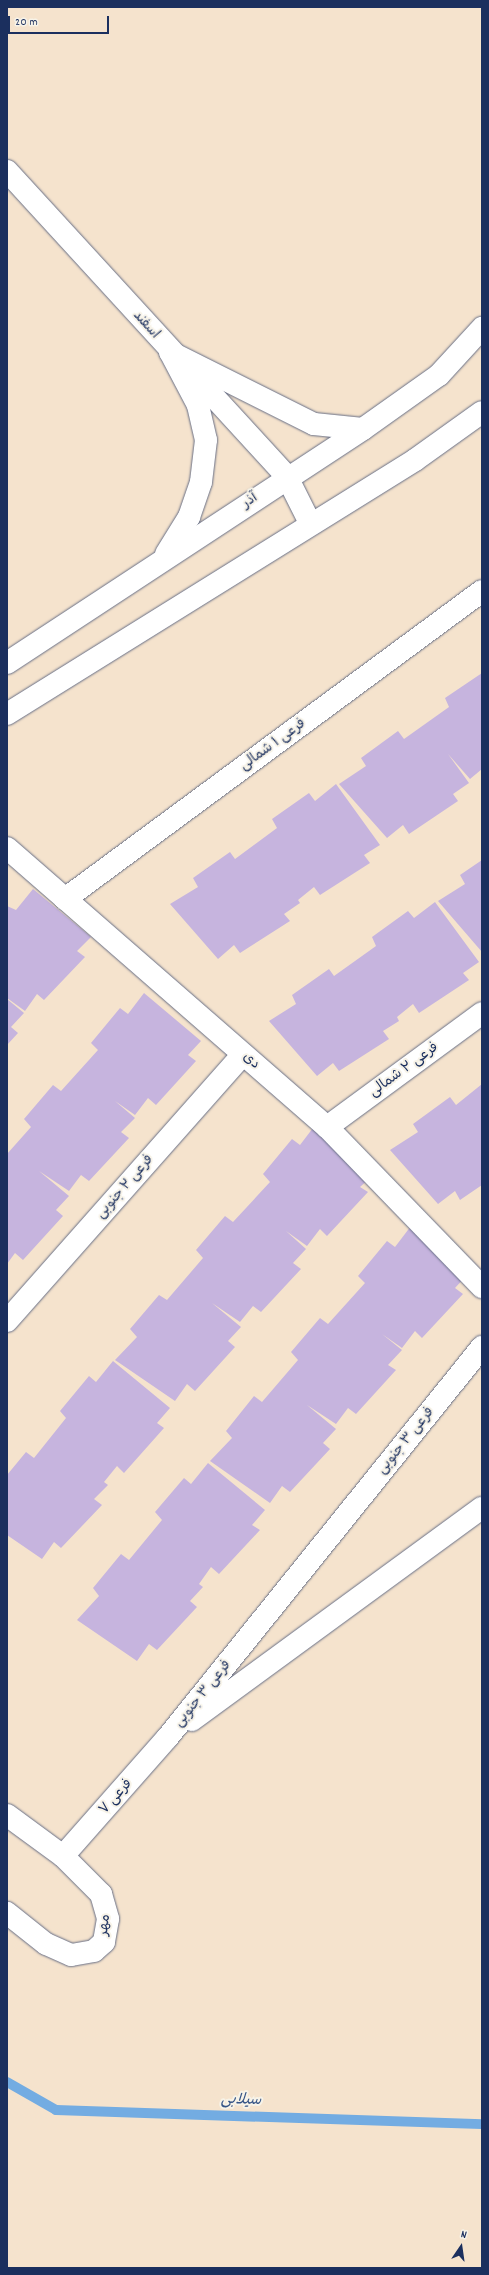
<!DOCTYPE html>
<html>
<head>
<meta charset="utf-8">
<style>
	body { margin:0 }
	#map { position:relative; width:489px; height:2275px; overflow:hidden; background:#f5e3cd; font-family:Dekko,"Playpen Sans Arabic",sans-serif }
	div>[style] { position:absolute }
	.stream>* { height:10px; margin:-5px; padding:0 5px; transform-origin:5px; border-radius:5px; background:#73ace2 }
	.building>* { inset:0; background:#c6b4de }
	.roads { filter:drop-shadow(0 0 1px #676e85) drop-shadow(0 0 1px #676e85) }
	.minor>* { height:22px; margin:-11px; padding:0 11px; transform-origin:11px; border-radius:11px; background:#fff }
	.tertiary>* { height:22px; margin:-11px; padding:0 11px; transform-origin:11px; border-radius:11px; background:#fff }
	span { translate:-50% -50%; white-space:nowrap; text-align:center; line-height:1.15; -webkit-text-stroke:4px #f7f3e8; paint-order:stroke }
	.street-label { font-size:14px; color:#1b2f5e }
	.water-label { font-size:15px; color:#355486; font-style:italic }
	.frame { position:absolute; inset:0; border:8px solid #1b2f5e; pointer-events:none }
	.north { position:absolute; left:441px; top:2227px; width:40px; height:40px; -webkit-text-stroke:3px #f7f3e8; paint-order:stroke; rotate:13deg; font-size:11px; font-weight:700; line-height:16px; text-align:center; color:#1b2f5e }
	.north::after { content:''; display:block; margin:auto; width:14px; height:18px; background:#1b2f5e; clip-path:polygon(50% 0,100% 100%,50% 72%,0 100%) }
	.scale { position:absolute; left:8px; top:16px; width:101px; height:18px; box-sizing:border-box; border:2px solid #1b2f5e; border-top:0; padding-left:5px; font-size:12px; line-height:14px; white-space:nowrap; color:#1b2f5e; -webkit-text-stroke:3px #f7f3e8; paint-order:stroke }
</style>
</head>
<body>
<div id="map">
	<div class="stream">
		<i style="left:7px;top:2082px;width:56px;rotate:29.7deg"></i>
		<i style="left:56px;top:2110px;width:426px;rotate:1.9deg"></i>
	</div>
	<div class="building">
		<i style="clip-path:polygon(482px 673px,482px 769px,470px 779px,448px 754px,469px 783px,453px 794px,458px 801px,409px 834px,403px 825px,387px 838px,339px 784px,366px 766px,361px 758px,398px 731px,404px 739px,449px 707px,445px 698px)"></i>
		<i style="clip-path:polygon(336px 784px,380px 845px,364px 855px,370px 863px,320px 895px,314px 887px,298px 900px,300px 903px,284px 914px,290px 921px,240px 953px,234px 945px,218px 959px,170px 904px,198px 887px,193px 878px,230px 852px,235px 859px,277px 828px,272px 819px,309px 793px,315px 801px)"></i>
		<i style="clip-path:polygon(482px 860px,482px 952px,438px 901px,465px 884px,460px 875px)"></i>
		<i style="clip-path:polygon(33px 889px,91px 937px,77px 951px,85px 957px,44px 1000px,37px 994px,25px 1011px,7px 998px,7px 906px,16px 910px)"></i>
		<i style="clip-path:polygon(435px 902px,479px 962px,463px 973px,469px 980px,419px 1013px,413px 1004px,397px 1017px,399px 1021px,383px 1031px,389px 1039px,339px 1071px,333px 1063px,317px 1076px,269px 1021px,296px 1004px,292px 995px,329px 969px,334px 976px,376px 946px,372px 937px,408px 911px,414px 918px)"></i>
		<i style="clip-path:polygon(144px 993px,201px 1041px,188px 1055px,196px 1061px,156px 1105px,148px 1098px,135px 1115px,115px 1101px,135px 1118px,121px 1132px,129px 1138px,89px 1181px,81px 1175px,69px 1191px,39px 1171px,69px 1196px,56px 1210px,63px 1216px,23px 1260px,15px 1253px,7px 1264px,7px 1154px,31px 1127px,24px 1119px,53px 1085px,61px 1091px,98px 1050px,91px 1043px,120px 1008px,128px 1014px)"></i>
		<i style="clip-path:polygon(7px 999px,24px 1013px,11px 1027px,18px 1033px,7px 1045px)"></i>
		<i style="clip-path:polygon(482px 1084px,482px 1185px,460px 1200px,455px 1191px,438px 1204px,390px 1150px,418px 1132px,413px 1124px,450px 1097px,456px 1105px)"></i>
		<i style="clip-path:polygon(316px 1124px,371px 1177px,360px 1187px,368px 1192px,327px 1236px,320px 1229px,307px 1246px,286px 1231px,306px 1249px,293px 1263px,301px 1269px,261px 1312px,253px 1306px,240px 1322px,212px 1303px,241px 1327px,228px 1341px,235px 1347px,195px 1391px,187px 1384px,175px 1401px,115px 1360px,137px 1337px,130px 1329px,159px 1295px,167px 1300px,203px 1258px,196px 1250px,225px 1216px,233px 1222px,270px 1182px,263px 1174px,292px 1139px,300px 1145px)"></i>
		<i style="clip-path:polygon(411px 1226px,466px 1276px,455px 1288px,463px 1294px,422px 1338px,415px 1331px,402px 1348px,382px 1334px,402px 1350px,388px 1365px,396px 1370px,356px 1414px,348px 1408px,336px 1424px,307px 1405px,336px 1429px,323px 1443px,330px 1449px,290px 1492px,282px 1486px,270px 1503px,210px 1461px,232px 1438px,226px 1431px,254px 1396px,262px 1402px,298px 1360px,291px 1352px,320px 1318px,328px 1324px,365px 1283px,358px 1276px,387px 1241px,395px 1247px)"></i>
		<i style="clip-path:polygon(113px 1361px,170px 1408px,157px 1423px,164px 1428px,124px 1473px,117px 1466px,104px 1482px,108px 1485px,94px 1499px,102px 1505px,61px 1548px,54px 1542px,42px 1559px,7px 1535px,7px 1475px,26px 1452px,34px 1458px,66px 1418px,60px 1411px,89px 1376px,96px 1382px)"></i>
		<i style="clip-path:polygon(208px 1463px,265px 1510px,252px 1525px,260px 1530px,219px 1574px,211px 1567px,199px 1584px,203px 1587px,190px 1601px,197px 1607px,157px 1650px,149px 1644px,137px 1661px,77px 1620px,99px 1596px,93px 1588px,121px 1554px,129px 1560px,162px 1520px,155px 1512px,184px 1478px,191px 1484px)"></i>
	</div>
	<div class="roads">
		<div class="minor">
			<i style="left:7px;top:171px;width:415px;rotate:47.5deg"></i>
			<i style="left:287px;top:477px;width:51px;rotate:63.4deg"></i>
			<i style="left:65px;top:899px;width:518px;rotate:-36.45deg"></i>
			<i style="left:327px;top:1127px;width:192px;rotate:-36.3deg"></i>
			<i style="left:7px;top:1321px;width:356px;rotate:-48.5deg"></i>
			<i style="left:192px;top:1720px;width:359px;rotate:-36.2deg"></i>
			<i style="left:63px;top:1856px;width:159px;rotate:-48.6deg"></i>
			<i style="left:168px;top:1737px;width:501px;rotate:-51.16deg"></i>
		</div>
		<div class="tertiary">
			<i style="left:170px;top:352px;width:161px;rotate:26.6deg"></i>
			<i style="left:314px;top:424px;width:49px;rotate:5.8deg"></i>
			<i style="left:166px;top:554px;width:44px;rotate:-58.1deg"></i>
			<i style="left:189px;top:517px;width:37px;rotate:-71deg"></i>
			<i style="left:201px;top:482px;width:42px;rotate:-83.2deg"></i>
			<i style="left:206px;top:440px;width:36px;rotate:-103deg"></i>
			<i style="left:198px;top:405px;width:60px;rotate:-117.8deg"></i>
			<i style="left:7px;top:663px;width:426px;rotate:-33.3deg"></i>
			<i style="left:363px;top:429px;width:93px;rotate:-35.4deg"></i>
			<i style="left:439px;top:375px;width:64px;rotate:-47.5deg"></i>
			<i style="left:7px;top:714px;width:481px;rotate:-31.9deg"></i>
			<i style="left:415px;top:460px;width:82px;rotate:-35.6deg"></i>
			<i style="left:7px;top:848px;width:425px;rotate:41.1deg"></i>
			<i style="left:327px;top:1127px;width:223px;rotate:45.9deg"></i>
			<i style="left:7px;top:1815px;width:69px;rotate:36.2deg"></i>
			<i style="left:63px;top:1856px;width:54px;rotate:45deg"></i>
			<i style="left:101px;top:1894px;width:26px;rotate:74deg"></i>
			<i style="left:108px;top:1919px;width:23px;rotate:100deg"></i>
			<i style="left:104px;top:1942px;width:13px;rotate:138deg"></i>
			<i style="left:94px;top:1951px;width:23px;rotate:170deg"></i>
			<i style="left:71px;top:1955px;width:27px;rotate:-156deg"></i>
			<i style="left:46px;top:1944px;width:50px;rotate:-141.5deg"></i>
		</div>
	</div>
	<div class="street-label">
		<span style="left:146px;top:325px;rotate:48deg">اسفند</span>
		<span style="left:250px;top:501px;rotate:-34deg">آذر</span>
		<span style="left:273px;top:745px;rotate:-36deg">فرعی ۱ شمالی</span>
		<span style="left:251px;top:1061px;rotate:41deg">دی</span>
		<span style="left:404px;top:1070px;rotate:-36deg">فرعی ۲ شمالی</span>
		<span style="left:125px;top:1187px;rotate:-49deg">فرعی ۲ جنوبی</span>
		<span style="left:406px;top:1441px;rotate:-51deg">فرعی ۳ جنوبی</span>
		<span style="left:203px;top:1694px;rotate:-51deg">فرعی ۳ جنوبی</span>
		<span style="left:116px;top:1797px;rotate:-48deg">فرعی ۷</span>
		<span style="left:105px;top:1925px;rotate:-84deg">مهر</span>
	</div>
	<div class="water-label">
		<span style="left:241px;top:2101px;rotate:2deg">سیلابی</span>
	</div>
	<div class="frame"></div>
	<div class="north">N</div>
	<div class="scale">20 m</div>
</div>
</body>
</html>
